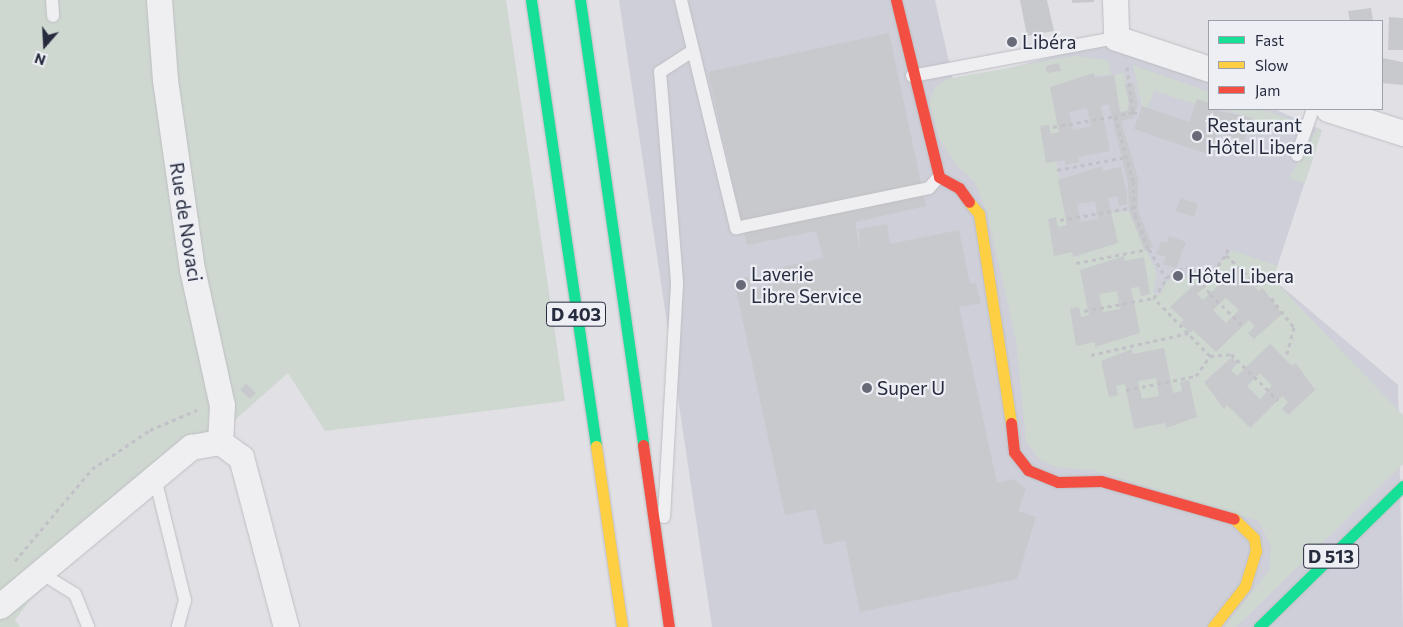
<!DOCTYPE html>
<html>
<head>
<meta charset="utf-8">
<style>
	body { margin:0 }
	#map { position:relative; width:1403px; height:627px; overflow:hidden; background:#e0e0e5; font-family:Commissioner,sans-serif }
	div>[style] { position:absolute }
	.built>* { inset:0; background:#cecfd8 }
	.green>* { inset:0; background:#ced8d0 }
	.building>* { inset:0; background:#c8c9cd }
	.path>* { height:3px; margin-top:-1.5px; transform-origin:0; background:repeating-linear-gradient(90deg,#c1c1c7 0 4px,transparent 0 8px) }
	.roads { filter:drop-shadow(0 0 1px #bebec3) drop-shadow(0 0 1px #bebec3) }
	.lane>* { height:12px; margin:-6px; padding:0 6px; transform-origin:6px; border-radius:6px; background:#efeff2 }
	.street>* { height:25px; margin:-12.5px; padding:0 12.5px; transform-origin:12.5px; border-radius:12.5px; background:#efeff2 }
	.fast>* { height:11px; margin:-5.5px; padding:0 5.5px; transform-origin:5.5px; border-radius:5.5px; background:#16e098 }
	.slow>* { height:11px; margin:-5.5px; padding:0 5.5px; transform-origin:5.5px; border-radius:5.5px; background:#ffcf43 }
	.jam>* { height:11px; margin:-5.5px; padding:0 5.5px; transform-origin:5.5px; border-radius:5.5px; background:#f24e42 }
	.dots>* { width:14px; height:14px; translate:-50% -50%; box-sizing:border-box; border:2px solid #edeff5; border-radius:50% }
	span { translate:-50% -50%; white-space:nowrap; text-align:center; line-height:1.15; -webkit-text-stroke:4.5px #edeff5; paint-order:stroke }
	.shield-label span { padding:1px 4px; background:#edeff5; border:1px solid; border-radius:4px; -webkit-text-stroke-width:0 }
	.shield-label { font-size:18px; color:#272b3e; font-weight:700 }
	.poi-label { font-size:19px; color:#272b3e }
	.left { translate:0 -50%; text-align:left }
	.street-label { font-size:19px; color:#272b3e }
	.legend { position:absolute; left:1208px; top:20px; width:175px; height:90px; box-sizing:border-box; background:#edeff5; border:1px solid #9ea1ac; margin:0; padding:6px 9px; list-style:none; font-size:15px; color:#272b3e }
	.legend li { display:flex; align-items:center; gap:10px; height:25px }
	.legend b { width:25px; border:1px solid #9ea1ac }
	.north { position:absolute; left:20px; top:20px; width:50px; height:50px; -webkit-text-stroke:4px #edeff5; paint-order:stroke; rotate:199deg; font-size:14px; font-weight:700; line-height:20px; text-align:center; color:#272b3e }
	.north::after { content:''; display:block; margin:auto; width:18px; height:22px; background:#272b3e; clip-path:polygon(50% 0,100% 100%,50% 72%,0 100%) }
</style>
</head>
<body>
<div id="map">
	<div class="built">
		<i style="clip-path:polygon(619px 0,935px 0,954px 84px,1116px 38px,1209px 80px,1209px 109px,1274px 109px,1322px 130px,1273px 279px,1398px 385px,1403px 627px,712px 627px)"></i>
	</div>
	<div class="green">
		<i style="clip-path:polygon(0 0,506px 0,565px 401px,325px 431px,288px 373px,30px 600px,15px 620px,20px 627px,0 627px)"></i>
		<i style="clip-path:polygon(1074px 56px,1108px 60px,1111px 75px,1081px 76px,1083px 86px,1054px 89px,1066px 158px,1056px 162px,1078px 258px,1111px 213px,1129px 211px,1157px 274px,1153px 293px,1160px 295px,1167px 281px,1212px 274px,1232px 250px,1278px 266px,1273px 279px,1403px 415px,1403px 464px,1236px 627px,1224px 627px,1269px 571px,1271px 547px,1259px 521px,1092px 470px,1055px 467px,1038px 458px,1026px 441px,1016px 340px,987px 212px,975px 182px,957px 166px,939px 138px,929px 102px,935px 87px,947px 79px)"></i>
		<i style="clip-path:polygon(1133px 65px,1209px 92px,1209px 104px,1197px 99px,1195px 104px,1154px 91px,1148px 108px,1142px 106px)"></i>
		<i style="clip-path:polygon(1124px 73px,1129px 104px,1127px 111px,1120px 112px,1114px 75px)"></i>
		<i style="clip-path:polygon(1224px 109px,1260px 109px,1295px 121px,1286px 131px)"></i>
		<i style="clip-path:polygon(1317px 129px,1322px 130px,1305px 183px,1289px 178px)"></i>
	</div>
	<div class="building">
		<i style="clip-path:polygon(1020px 0,1047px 0,1054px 31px,1027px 36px)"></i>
		<i style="clip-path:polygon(1072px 0,1094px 0,1094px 2px,1072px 3px)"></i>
		<i style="clip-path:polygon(1371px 8px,1373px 21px,1350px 21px,1348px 11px)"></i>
		<i style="clip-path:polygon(1389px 17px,1403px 18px,1403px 50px,1388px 50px)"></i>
		<i style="clip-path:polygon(889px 33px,926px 206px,855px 222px,860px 250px,859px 229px,887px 224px,890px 244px,959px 230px,970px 284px,976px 283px,981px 303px,959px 307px,997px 483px,1013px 479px,1026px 489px,1018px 511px,1036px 517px,1017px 579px,860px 612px,845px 540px,824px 545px,816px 509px,785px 515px,734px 280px,749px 277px,751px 290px,769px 287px,765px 271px,823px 258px,816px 231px,747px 245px,708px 72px)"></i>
		<i style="clip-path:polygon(1382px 58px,1403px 62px,1403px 85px,1382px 83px)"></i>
		<i style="clip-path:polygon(1059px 63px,1061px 71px,1047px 73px,1046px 66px)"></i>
		<i style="clip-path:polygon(evenodd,1094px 73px,1095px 78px,1114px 75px,1120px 112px,1127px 111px,1129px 104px,1125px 84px,1133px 83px,1138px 105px,1133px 118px,1121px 121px,1138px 179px,1138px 211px,1153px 247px,1145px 251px,1129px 211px,1128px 184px,1109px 104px,1101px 106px,1110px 151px,1078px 157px,1079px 162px,1066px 165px,1065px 160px,1046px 163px,1040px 126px,1049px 125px,1051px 134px,1059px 132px,1050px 87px,1094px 73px,1087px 108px,1091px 126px,1073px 130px,1069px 112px,1087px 108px)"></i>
		<i style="clip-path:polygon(1197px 99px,1209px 103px,1209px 109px,1252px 118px,1244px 141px,1218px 132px,1210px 155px,1134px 129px,1142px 106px,1189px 122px)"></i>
		<i style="clip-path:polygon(evenodd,1102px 166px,1103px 171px,1121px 167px,1127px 194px,1127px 204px,1119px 206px,1117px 196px,1108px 198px,1118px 243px,1073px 257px,1072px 252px,1054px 256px,1048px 219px,1056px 217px,1058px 227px,1067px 225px,1058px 180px,1102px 166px,1095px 201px,1098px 219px,1081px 222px,1077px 204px,1095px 201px)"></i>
		<i style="clip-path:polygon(1181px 198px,1198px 204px,1194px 217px,1176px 211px)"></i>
		<i style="clip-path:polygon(1169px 236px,1186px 242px,1176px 268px,1163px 264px,1166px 257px,1156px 254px,1161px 241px,1167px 243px)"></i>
		<i style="clip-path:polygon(evenodd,1124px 256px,1125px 261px,1144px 257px,1150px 294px,1141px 296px,1139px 287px,1131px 288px,1140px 333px,1095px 347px,1095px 342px,1076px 346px,1070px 309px,1079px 307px,1081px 317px,1089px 315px,1080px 270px,1124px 256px,1117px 291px,1120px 309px,1103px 312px,1099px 294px,1117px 291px)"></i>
		<i style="clip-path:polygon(evenodd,1236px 268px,1259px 291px,1262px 287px,1282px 314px,1254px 339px,1248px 333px,1255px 326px,1249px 320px,1216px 352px,1193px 330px,1190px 333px,1180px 323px,1184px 320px,1170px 307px,1198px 281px,1204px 288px,1197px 294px,1203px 300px,1236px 268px,1226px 298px,1239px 310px,1226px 323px,1213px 310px,1226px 298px)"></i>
		<i style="clip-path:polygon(evenodd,1270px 344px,1292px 366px,1296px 363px,1315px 390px,1288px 415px,1282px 409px,1288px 402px,1282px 396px,1250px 428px,1227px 405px,1224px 409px,1204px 382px,1232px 357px,1238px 363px,1231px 370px,1237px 376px,1270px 344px,1260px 373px,1272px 386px,1260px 399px,1247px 386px,1260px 373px)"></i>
		<i style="clip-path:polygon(evenodd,1164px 348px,1173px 393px,1182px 391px,1180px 382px,1189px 380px,1197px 417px,1166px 428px,1165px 423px,1134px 429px,1125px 384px,1116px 386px,1118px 395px,1109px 397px,1101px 361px,1132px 349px,1133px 354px,1164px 348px,1156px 378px,1159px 396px,1142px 399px,1138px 381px,1156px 378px)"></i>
		<i style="clip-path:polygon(246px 383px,256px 393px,250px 399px,240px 390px)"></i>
	</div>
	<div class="path">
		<i style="left:1127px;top:67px;width:45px;rotate:82.4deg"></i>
		<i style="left:1133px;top:112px;width:18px;rotate:167deg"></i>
		<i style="left:1115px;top:116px;width:67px;rotate:74.5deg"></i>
		<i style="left:1133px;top:181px;width:34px;rotate:87deg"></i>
		<i style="left:1135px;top:215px;width:37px;rotate:68deg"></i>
		<i style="left:1133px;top:112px;width:7px;rotate:16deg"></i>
		<i style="left:1053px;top:127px;width:63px;rotate:-10.1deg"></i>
		<i style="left:1057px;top:170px;width:70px;rotate:-10.7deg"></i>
		<i style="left:1060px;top:220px;width:76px;rotate:-9.8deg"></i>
		<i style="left:1228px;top:249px;width:6px;rotate:108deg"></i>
		<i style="left:1226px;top:255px;width:48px;rotate:43.3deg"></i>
		<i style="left:1076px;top:263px;width:74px;rotate:-10.9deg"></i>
		<i style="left:1149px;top:249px;width:34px;rotate:60deg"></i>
		<i style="left:1194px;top:270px;width:29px;rotate:56deg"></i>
		<i style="left:1210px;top:294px;width:46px;rotate:44.1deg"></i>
		<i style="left:1271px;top:298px;width:37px;rotate:52deg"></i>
		<i style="left:1294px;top:327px;width:28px;rotate:105deg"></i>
		<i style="left:1084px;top:311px;width:71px;rotate:-10.5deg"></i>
		<i style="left:1091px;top:355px;width:100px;rotate:-12.7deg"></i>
		<i style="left:1210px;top:356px;width:21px;rotate:-5deg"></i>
		<i style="left:1231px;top:354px;width:66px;rotate:44.4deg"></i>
		<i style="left:1126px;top:390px;width:71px;rotate:-11.3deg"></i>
		<i style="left:1196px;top:376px;width:24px;rotate:-55deg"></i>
		<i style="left:1210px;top:356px;width:81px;rotate:-134deg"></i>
		<i style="left:1154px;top:298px;width:31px;rotate:-57deg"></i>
		<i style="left:1171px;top:272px;width:18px;rotate:-16deg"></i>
		<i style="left:1188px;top:267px;width:25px;rotate:11deg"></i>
		<i style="left:1213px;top:272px;width:21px;rotate:-53deg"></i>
		<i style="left:15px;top:561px;width:120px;rotate:-50.1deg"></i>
		<i style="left:92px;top:469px;width:70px;rotate:-33.9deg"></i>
		<i style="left:150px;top:430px;width:51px;rotate:-23.1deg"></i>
	</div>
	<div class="roads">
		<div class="lane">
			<i style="left:52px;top:0;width:16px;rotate:86deg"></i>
			<i style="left:681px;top:0;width:235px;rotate:76.4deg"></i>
			<i style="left:736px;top:228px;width:197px;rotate:-11.7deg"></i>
			<i style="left:929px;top:188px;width:15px;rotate:-48deg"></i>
			<i style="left:912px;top:76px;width:208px;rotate:-10.6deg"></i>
			<i style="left:1297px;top:155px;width:49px;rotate:-70.8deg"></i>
			<i style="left:155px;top:478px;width:126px;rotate:76.2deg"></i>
			<i style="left:185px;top:600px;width:28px;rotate:105deg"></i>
			<i style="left:664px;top:517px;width:235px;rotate:-86.8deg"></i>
			<i style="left:677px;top:282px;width:211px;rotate:-94.6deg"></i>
			<i style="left:660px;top:72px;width:37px;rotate:-33deg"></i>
			<i style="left:41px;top:573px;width:40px;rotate:32deg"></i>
			<i style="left:75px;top:594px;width:35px;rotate:68deg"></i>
		</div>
		<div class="street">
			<i style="left:159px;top:0;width:80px;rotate:85.7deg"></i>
			<i style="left:165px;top:80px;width:191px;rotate:81.9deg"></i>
			<i style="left:192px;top:269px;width:139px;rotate:77.6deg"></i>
			<i style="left:222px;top:405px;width:37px;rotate:93deg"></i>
			<i style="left:1115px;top:0;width:38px;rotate:88deg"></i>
			<i style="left:1116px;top:38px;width:98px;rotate:18.4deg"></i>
			<i style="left:1328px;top:109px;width:79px;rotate:17.7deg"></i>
			<i style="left:0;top:606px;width:249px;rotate:-39.8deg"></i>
			<i style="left:191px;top:447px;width:29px;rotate:-10deg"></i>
			<i style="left:220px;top:442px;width:26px;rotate:36deg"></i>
			<i style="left:241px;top:457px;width:176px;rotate:75.2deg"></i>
		</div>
		<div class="fast">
			<i style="left:531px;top:0;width:451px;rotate:81.7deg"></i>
			<i style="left:580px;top:0;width:449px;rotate:81.9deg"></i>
			<i style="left:1259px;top:627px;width:202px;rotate:-44.4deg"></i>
		</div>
		<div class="slow">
			<i style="left:969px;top:202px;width:16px;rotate:50deg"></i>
			<i style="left:979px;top:214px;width:211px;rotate:81.3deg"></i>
			<i style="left:596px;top:446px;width:183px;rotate:81.8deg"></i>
			<i style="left:1213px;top:627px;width:52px;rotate:-52deg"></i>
			<i style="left:1245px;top:586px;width:37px;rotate:-73deg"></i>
			<i style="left:1256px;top:551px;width:13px;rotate:-99deg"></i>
			<i style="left:1254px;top:538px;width:28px;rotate:-136deg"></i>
		</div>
		<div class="jam">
			<i style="left:896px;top:0;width:182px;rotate:76.3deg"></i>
			<i style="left:939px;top:177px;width:23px;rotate:29deg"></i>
			<i style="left:959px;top:188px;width:17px;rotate:54deg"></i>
			<i style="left:1011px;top:423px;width:29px;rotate:84deg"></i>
			<i style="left:1014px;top:452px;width:23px;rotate:52deg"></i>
			<i style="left:1028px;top:470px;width:32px;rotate:22deg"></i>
			<i style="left:1058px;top:482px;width:43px;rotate:-1.3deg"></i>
			<i style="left:1101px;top:481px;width:138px;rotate:15.9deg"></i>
			<i style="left:643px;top:445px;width:184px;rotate:81.9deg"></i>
		</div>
	</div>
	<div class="dots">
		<i style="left:1012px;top:42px;background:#686a78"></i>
		<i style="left:1197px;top:136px;background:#686a78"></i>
		<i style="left:1178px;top:276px;background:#686a78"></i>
		<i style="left:741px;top:285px;background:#686a78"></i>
		<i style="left:867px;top:388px;background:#686a78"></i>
	</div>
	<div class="shield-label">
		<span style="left:576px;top:314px">D 403</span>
		<span style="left:1331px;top:556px">D 513</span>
	</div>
	<div class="poi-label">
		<span class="left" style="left:1022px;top:42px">Libéra</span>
		<span class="left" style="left:1207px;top:136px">Restaurant<br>Hôtel Libera</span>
		<span class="left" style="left:751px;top:285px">Laverie<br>Libre Service</span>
		<span class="left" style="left:1188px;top:276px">Hôtel Libera</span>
		<span class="left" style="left:877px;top:388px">Super U</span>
	</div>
	<div class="street-label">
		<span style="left:186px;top:222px;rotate:81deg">Rue de Novaci</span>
	</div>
	<ul class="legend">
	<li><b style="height:6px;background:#16e098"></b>Fast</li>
	<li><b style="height:6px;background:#ffcf43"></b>Slow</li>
	<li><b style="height:6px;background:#f24e42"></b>Jam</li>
	</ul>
	<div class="north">N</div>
</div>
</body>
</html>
